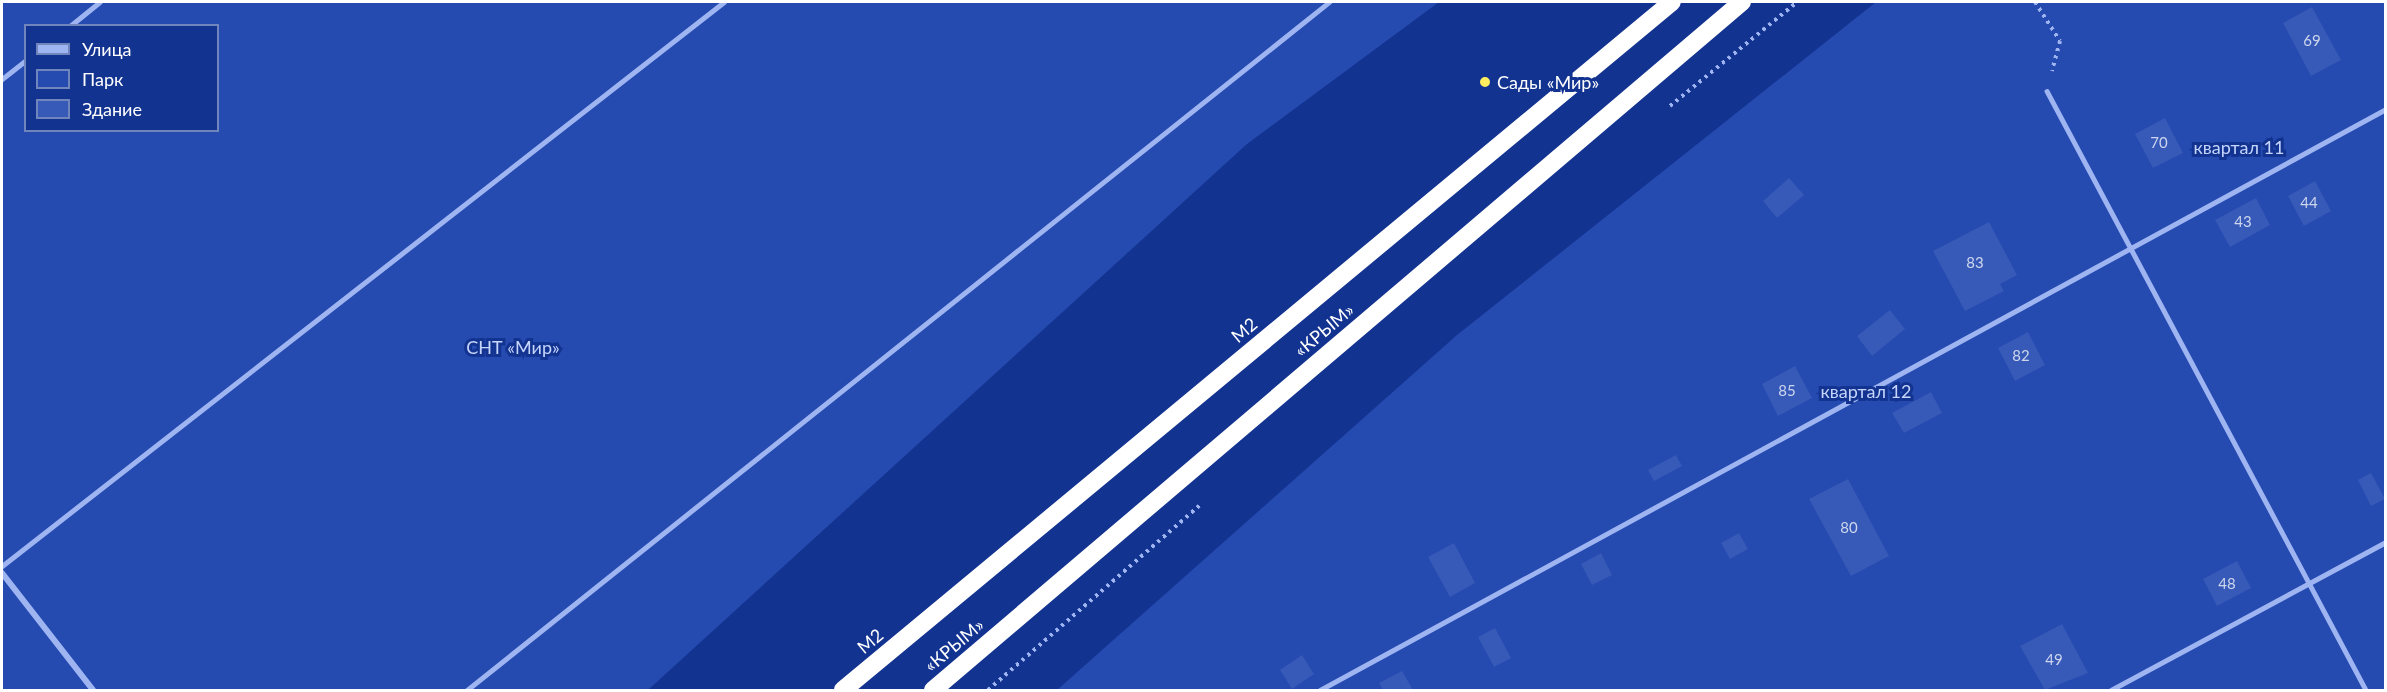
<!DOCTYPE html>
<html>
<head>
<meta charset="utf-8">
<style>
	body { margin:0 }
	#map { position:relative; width:2387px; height:692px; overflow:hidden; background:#133391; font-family:Lato,sans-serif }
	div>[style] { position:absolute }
	.green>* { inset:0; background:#254ab0 }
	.building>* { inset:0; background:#3759b8 }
	.path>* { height:4px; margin-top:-2px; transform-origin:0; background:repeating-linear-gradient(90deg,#9fb5f2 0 3px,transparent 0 7.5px) }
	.lane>* { height:4.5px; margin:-2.25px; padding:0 2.25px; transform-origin:2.25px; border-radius:2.25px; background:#9fb5f2 }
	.street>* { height:6px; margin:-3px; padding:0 3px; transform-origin:3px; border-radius:3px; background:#9fb5f2 }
	.highway>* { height:18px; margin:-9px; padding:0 9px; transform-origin:9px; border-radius:9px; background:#fff }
	.dots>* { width:16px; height:16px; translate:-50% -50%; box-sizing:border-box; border:3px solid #133391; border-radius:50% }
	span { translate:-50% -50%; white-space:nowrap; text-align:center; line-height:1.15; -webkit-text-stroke:6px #133391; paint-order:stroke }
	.number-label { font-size:15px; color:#cdd6ed }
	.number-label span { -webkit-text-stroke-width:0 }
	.poi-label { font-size:18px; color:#fff }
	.left { translate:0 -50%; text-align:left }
	.park-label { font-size:18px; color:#c6d5fc }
	.street-label { font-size:18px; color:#fff }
	.frame { position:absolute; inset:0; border:3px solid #fff; pointer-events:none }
	.legend { position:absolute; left:24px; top:24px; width:195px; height:108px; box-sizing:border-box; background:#133391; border:2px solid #7185bd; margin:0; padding:8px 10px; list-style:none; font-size:18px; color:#fff }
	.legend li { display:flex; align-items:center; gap:12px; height:30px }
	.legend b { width:30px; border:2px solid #7185bd }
</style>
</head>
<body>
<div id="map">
	<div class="green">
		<i style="clip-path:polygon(evenodd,2px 2px,1439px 2px,1247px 144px,648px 690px,2px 690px,2px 2px,26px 26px,218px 26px,218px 130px,26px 130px,26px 26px)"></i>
		<i style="clip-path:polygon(1876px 2px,2385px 2px,2385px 690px,1057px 690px,1457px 335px)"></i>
	</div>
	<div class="building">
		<i style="clip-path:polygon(2312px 7px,2341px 60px,2311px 76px,2283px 23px)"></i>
		<i style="clip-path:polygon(2165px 118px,2183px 153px,2153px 168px,2135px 134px)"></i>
		<i style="clip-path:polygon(1789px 178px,1804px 195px,1777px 218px,1763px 201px)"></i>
		<i style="clip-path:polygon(2315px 181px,2331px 211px,2304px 226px,2288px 196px)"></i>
		<i style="clip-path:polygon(2256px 198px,2270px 225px,2230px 247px,2215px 220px)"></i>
		<i style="clip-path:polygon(1989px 222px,2017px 275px,2000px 284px,2004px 291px,1965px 311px,1933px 251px)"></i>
		<i style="clip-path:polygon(1890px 310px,1905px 329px,1872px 356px,1857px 336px)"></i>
		<i style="clip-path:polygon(2028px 332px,2045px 365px,2015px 381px,1998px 348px)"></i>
		<i style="clip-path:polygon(1795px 366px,1812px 398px,1778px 416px,1762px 384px)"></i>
		<i style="clip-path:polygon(1931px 392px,1942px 413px,1904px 433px,1892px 413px)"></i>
		<i style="clip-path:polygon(1676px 455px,1682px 466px,1654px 481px,1648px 470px)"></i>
		<i style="clip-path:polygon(2371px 473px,2385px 499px,2371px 506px,2358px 480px)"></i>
		<i style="clip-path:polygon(1848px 479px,1889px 556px,1851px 576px,1809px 499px)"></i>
		<i style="clip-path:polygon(1739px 533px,1748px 549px,1730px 559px,1721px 543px)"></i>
		<i style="clip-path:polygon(1454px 543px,1475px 583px,1450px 597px,1428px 557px)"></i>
		<i style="clip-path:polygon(1601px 553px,1612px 575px,1592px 585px,1581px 564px)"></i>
		<i style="clip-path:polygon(2237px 561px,2251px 588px,2217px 606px,2203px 579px)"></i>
		<i style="clip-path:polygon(2062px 624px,2088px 673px,2045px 690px,2020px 646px)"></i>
		<i style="clip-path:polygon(1495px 628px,1511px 658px,1494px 667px,1478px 637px)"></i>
		<i style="clip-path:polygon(1302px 655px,1314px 674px,1292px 689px,1280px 670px)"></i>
		<i style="clip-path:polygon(1402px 671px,1413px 690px,1383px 690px,1379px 683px)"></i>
	</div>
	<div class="path">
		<i style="left:2035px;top:2px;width:46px;rotate:57.3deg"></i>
		<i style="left:2060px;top:41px;width:31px;rotate:105deg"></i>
		<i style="left:1670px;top:106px;width:164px;rotate:-39.3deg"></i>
		<i style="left:988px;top:690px;width:281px;rotate:-41.1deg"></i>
	</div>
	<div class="lane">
		<i style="left:70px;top:26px;width:38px;rotate:-39deg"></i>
		<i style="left:2px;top:79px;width:31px;rotate:-38deg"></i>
		<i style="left:2047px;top:91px;width:679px;rotate:61.96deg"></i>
		<i style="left:2px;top:566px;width:916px;rotate:-38deg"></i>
		<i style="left:467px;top:690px;width:1103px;rotate:-38.59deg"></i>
		<i style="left:1320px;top:690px;width:1214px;rotate:-28.59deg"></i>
		<i style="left:2111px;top:690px;width:312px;rotate:-28.3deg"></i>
	</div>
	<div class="street">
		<i style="left:2px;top:573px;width:148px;rotate:52.1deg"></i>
	</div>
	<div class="highway">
		<i style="left:843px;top:690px;width:1077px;rotate:-39.69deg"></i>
		<i style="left:933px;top:690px;width:1062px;rotate:-40.38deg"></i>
	</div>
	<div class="dots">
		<i style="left:1485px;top:82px;background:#ffee60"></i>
	</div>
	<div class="number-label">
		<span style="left:2312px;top:41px">69</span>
		<span style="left:2159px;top:143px">70</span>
		<span style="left:2309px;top:203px">44</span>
		<span style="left:2243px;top:222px">43</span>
		<span style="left:1975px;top:263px">83</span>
		<span style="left:2021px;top:356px">82</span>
		<span style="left:1787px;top:391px">85</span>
		<span style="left:1849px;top:528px">80</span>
		<span style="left:2227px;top:584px">48</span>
		<span style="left:2054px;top:660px">49</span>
	</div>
	<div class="poi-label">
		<span class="left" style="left:1497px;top:82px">Сады «Мир»</span>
	</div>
	<div class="park-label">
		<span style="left:2239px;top:147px">квартал 11</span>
		<span style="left:513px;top:347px">СНТ «Мир»</span>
		<span style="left:1866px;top:391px">квартал 12</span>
	</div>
	<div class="street-label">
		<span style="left:1244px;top:330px;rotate:-40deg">М2</span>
		<span style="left:1324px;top:330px;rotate:-40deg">«КРЫМ»</span>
		<span style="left:870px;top:641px;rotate:-40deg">М2</span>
		<span style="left:954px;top:645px;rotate:-40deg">«КРЫМ»</span>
	</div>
	<div class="frame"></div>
	<ul class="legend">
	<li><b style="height:8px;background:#9fb5f2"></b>Улица</li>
	<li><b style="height:16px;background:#254ab0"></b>Парк</li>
	<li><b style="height:16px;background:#3759b8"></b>Здание</li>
	</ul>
</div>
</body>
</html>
